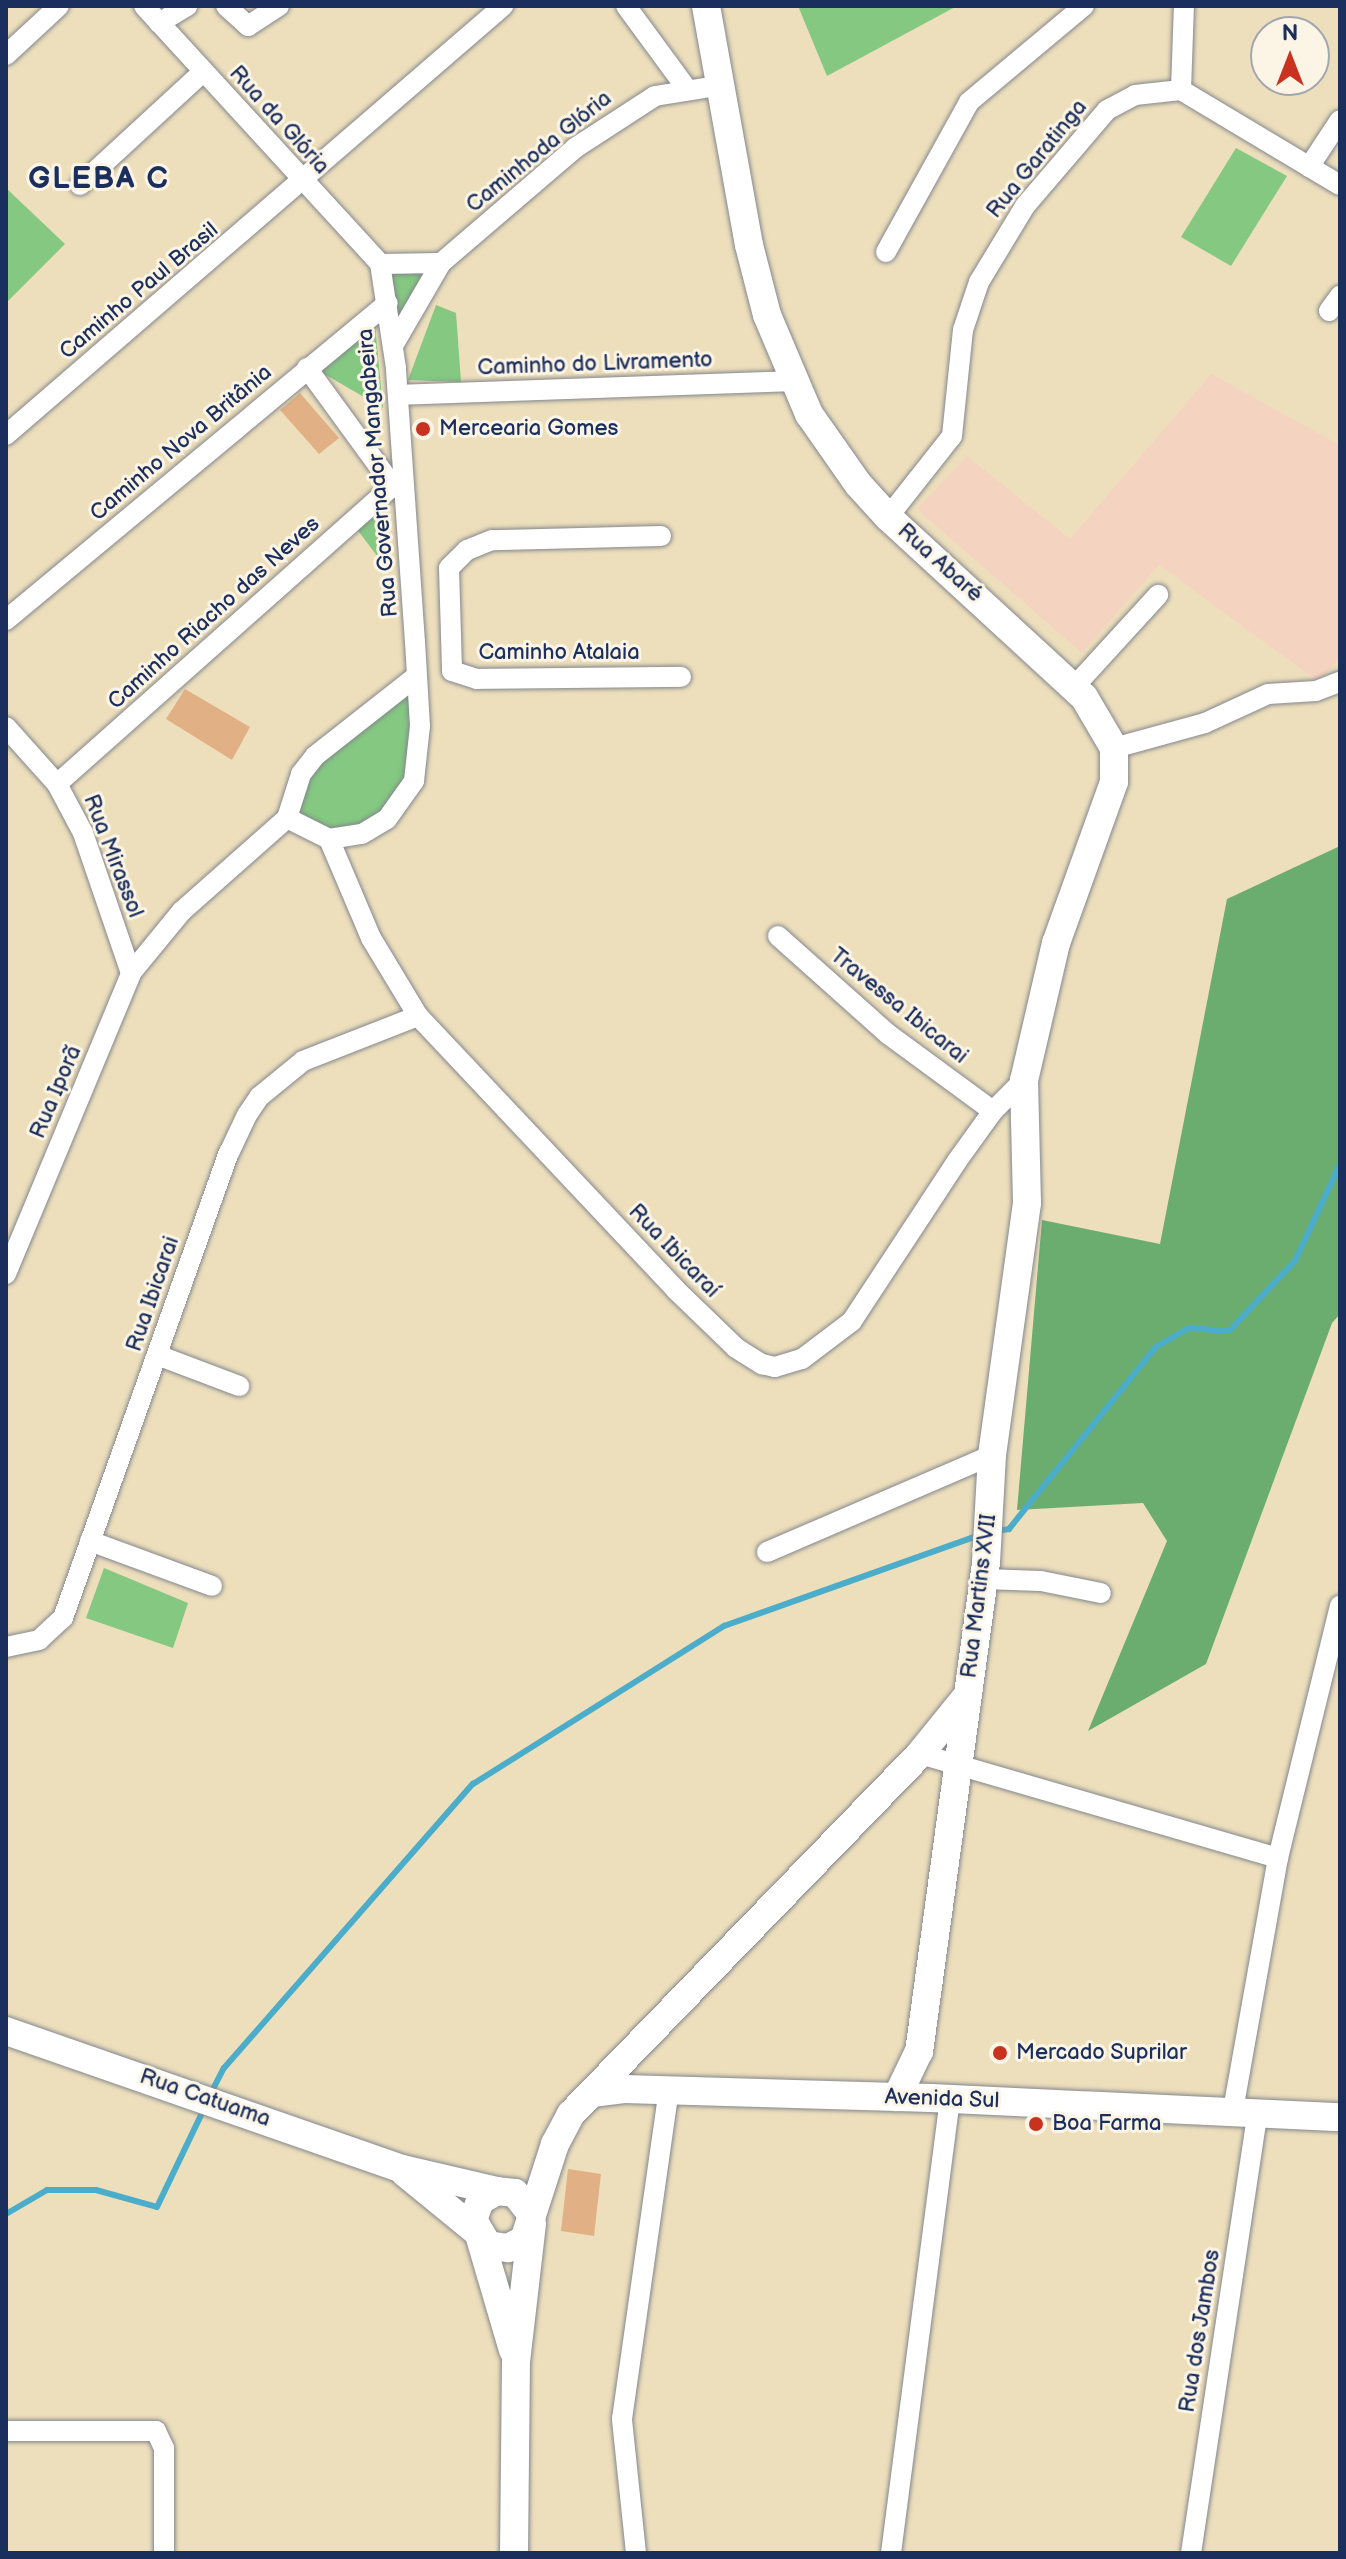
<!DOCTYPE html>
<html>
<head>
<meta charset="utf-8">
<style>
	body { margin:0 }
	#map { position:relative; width:1346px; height:2559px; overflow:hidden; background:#eddfbc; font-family:"Balsamiq Sans",sans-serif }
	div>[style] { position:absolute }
	.built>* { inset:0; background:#f4d3c0 }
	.green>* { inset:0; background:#84c881 }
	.forest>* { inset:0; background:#6bac6f }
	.stream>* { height:6px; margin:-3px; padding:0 3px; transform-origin:3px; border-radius:3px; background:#4badca }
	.building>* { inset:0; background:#e1b185 }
	.roads { filter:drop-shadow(0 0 2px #84878d) drop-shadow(0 0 2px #84878d) }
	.street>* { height:20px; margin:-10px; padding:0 10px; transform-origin:10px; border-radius:10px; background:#fff }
	.secondary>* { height:28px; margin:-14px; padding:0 14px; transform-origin:14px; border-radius:14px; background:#fff }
	.dots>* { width:22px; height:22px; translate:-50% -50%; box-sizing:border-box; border:4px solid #fcf5e5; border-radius:50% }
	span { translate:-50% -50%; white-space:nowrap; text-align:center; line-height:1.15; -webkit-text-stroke:6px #fcf5e5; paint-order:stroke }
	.street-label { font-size:22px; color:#1b2f5e }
	.poi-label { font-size:22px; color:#1b2f5e }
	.left { translate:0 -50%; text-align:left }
	.district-label { font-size:30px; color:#1b2f5e; font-weight:700; letter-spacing:2px }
	.frame { position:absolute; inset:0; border:8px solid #1b2f5e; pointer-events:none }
	.north { position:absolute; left:1250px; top:16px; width:80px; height:80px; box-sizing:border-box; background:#fcf5e5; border:2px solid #a2a6af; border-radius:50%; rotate:0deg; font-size:22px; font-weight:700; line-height:32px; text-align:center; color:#1b2f5e }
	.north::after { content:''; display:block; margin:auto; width:28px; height:36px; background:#c8321e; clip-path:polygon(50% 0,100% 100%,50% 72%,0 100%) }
</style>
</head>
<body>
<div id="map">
	<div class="built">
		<i style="clip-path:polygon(1211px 374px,1340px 445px,1340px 657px,1319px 682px,1159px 565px,1082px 653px,917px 509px,967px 456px,1070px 539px)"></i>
	</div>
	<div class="green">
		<i style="clip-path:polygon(798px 6px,957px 6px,827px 76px)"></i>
		<i style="clip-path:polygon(1236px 148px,1287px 176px,1231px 266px,1181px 237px)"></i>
		<i style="clip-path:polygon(6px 188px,65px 244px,6px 303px)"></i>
		<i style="clip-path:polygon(431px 270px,396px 322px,389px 272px)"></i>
		<i style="clip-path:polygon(436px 305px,456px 313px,461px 382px,408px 380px)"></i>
		<i style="clip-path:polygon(375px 325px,383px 408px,319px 371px)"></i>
		<i style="clip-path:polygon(388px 504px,390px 573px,356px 528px)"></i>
		<i style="clip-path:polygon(418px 672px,414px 772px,382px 811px,322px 847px,302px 826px,298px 800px,302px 776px)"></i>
		<i style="clip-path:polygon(104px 1568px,188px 1603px,173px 1648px,86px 1618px)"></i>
	</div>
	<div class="forest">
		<i style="clip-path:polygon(1340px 846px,1340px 1314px,1332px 1323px,1206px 1664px,1088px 1731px,1167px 1541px,1143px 1503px,1017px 1510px,1042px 1220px,1160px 1244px,1227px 899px)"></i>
	</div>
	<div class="stream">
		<i style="left:997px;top:1531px;width:12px;rotate:-9deg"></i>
		<i style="left:1009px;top:1529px;width:234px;rotate:-51.1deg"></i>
		<i style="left:1156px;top:1347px;width:38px;rotate:-30deg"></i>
		<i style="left:1189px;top:1328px;width:40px;rotate:4.3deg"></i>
		<i style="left:1229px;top:1331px;width:96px;rotate:-46.7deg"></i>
		<i style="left:1295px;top:1261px;width:107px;rotate:-65.1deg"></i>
		<i style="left:211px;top:2093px;width:28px;rotate:-63deg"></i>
		<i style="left:224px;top:2068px;width:378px;rotate:-48.8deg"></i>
		<i style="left:473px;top:1784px;width:297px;rotate:-32.2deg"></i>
		<i style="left:724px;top:1626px;width:274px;rotate:-19.6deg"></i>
		<i style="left:6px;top:2214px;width:48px;rotate:-30.3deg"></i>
		<i style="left:47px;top:2190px;width:49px"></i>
		<i style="left:96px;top:2190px;width:63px;rotate:15.6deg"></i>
		<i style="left:157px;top:2207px;width:111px;rotate:-64.4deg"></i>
	</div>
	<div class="building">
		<i style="clip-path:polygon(300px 393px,339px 438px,319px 454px,280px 410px)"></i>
		<i style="clip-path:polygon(185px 689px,250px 727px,232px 760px,166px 719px)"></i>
		<i style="clip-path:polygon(568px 2169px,601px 2174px,594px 2236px,561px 2231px)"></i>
	</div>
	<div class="roads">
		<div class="street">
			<i style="left:144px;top:6px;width:350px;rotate:47.5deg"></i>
			<i style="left:226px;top:6px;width:30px;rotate:42deg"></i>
			<i style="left:248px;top:26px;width:37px;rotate:-33deg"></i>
			<i style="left:626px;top:6px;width:103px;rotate:53.7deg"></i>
			<i style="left:159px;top:23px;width:33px;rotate:-31deg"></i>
			<i style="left:6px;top:55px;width:72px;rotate:-42.8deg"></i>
			<i style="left:1181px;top:90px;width:84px;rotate:-88deg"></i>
			<i style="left:1309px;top:167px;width:56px;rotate:-56.6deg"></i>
			<i style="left:80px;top:185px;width:167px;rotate:-42.6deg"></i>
			<i style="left:886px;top:252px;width:171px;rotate:-61deg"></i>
			<i style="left:969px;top:102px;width:150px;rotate:-39.9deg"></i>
			<i style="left:380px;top:264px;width:61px;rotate:-0.9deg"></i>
			<i style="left:1329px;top:311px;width:19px;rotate:-54deg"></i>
			<i style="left:394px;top:344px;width:94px;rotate:-59.9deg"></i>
			<i style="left:441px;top:263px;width:177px;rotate:-40.6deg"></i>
			<i style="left:575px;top:148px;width:95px;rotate:-33deg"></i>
			<i style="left:655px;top:96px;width:68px;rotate:-9.3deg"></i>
			<i style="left:307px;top:368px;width:146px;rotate:53.9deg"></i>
			<i style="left:398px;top:395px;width:395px;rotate:-2deg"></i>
			<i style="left:6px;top:435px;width:657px;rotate:-40.8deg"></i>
			<i style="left:888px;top:517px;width:103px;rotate:-51.7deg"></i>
			<i style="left:952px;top:436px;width:107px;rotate:-84.1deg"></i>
			<i style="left:963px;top:330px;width:51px;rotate:-71.6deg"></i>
			<i style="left:979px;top:282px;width:89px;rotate:-58.8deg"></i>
			<i style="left:1025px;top:206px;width:126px;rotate:-49.5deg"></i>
			<i style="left:1107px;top:110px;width:32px;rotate:-28deg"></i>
			<i style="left:1135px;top:95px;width:46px;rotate:-6.2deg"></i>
			<i style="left:1181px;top:90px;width:185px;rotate:30.9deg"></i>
			<i style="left:661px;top:536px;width:169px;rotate:178.6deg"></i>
			<i style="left:492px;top:540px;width:27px;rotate:158deg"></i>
			<i style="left:467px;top:550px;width:25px;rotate:135deg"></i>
			<i style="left:449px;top:568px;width:103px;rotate:88.3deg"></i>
			<i style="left:452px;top:671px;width:26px;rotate:18deg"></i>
			<i style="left:477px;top:679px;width:204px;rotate:-0.6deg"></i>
			<i style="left:6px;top:620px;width:496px;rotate:-39.7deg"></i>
			<i style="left:1074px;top:687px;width:125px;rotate:-47.6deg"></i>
			<i style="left:6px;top:727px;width:76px;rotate:48.2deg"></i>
			<i style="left:57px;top:784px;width:55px;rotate:62deg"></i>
			<i style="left:83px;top:833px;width:148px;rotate:71.1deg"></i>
			<i style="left:1114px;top:748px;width:94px;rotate:-15.4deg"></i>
			<i style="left:1205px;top:723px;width:69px;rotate:-24.7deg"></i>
			<i style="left:1268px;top:694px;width:48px;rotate:-3.6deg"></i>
			<i style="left:1316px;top:691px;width:26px;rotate:-21deg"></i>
			<i style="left:57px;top:784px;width:461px;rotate:-41.6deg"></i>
			<i style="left:287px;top:818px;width:47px;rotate:26.6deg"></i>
			<i style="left:329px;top:839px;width:33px;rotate:-9deg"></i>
			<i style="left:362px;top:834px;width:29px;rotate:-31deg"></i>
			<i style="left:387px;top:819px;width:47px;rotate:-54.6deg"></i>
			<i style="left:414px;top:781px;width:55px;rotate:-83.8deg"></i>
			<i style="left:420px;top:726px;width:84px;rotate:-93.4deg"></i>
			<i style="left:415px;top:642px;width:275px;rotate:-94deg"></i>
			<i style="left:396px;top:368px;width:105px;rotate:-98.7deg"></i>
			<i style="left:329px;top:839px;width:108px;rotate:67deg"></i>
			<i style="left:371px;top:938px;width:91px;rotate:58.9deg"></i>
			<i style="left:418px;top:1016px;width:375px;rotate:46.7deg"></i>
			<i style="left:675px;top:1289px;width:85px;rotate:44deg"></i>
			<i style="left:736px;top:1348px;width:31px;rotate:32deg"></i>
			<i style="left:762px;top:1364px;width:13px;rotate:13deg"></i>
			<i style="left:775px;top:1367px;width:28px;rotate:-17deg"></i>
			<i style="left:802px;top:1359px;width:63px;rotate:-37.2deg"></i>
			<i style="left:852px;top:1321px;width:191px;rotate:-56.7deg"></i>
			<i style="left:957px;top:1161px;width:62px;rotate:-54.2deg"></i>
			<i style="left:993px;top:1111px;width:44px;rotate:-45deg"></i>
			<i style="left:778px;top:936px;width:147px;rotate:41.7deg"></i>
			<i style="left:888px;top:1034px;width:130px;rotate:36.3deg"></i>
			<i style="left:6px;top:1274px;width:326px;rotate:-67.4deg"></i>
			<i style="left:131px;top:973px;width:80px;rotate:-50.6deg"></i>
			<i style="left:182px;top:911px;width:140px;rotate:-41.5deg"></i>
			<i style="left:287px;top:818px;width:46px;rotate:-72.3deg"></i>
			<i style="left:301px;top:774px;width:23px;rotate:-52deg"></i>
			<i style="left:315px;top:756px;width:126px;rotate:-38.2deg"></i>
			<i style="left:157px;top:1355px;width:88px;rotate:20.7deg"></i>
			<i style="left:90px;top:1541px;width:130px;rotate:20.2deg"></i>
			<i style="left:767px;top:1552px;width:245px;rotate:-23.3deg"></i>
			<i style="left:984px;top:1579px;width:57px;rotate:2deg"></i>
			<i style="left:1041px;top:1581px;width:61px;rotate:11.3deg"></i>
			<i style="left:6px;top:1647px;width:34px;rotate:-12deg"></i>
			<i style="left:39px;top:1640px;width:33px;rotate:-43deg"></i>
			<i style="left:63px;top:1618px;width:494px;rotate:-70.4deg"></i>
			<i style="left:229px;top:1153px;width:42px;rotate:-64.7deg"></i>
			<i style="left:247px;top:1115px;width:22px;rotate:-56deg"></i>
			<i style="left:259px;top:1097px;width:57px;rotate:-39.3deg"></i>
			<i style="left:303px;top:1061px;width:123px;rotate:-21.4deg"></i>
			<i style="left:920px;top:1754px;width:373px;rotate:16.2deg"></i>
			<i style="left:1232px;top:2116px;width:262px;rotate:-79.9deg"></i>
			<i style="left:1278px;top:1858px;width:260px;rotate:-76.2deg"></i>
			<i style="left:6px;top:2431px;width:150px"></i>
			<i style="left:156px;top:2431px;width:19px;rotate:65deg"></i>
			<i style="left:164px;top:2448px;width:105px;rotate:90deg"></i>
			<i style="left:636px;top:2553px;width:135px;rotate:-96deg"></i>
			<i style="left:622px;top:2419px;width:332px;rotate:-81.9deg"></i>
			<i style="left:891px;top:2553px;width:458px;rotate:-82.6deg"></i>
			<i style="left:1191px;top:2553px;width:441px;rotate:-81.4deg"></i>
		</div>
		<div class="secondary">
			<i style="left:706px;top:6px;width:243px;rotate:79.8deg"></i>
			<i style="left:749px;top:245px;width:72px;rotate:75.6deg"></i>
			<i style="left:767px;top:315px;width:108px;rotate:67deg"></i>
			<i style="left:809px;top:414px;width:85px;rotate:55deg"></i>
			<i style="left:858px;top:484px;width:45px;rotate:47.7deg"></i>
			<i style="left:888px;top:517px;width:266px;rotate:42.6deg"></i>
			<i style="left:1084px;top:697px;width:59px;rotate:59.5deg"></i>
			<i style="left:1114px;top:748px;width:34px;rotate:90deg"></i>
			<i style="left:1114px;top:782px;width:171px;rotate:109.8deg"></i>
			<i style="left:1056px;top:943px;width:141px;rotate:103.1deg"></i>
			<i style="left:1024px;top:1080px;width:123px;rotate:88.6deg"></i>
			<i style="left:1027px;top:1203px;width:254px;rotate:97.9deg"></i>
			<i style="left:992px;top:1455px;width:108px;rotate:93.2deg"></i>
			<i style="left:986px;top:1563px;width:493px;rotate:97.8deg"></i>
			<i style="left:919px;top:2051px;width:51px;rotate:115.6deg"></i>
			<i style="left:6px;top:2031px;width:419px;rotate:19.2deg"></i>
			<i style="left:402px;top:2169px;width:98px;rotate:13deg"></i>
			<i style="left:592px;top:2093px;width:32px;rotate:-7deg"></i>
			<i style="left:624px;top:2089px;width:307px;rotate:1.7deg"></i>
			<i style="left:931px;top:2098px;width:409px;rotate:2.7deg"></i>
			<i style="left:405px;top:2173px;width:90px;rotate:39.2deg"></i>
			<i style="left:532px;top:2215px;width:28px;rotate:-128deg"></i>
			<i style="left:515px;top:2193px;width:18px;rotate:-174deg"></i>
			<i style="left:497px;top:2191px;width:20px;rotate:150deg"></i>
			<i style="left:480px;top:2201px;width:20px;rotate:110deg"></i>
			<i style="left:473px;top:2220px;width:29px;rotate:59deg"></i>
			<i style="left:488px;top:2245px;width:20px;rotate:9deg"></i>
			<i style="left:508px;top:2248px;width:18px;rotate:-27deg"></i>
			<i style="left:524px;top:2240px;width:101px;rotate:-72.1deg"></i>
			<i style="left:555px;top:2144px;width:34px;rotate:-62deg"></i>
			<i style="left:571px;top:2114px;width:501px;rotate:-45.89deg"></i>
			<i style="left:920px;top:1754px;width:75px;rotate:-51deg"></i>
			<i style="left:480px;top:2238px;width:117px;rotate:73.6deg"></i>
			<i style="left:514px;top:2553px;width:191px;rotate:-89.4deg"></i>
			<i style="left:516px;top:2362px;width:139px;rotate:-83.4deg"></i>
		</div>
	</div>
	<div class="dots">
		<i style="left:423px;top:429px;background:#c8321e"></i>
		<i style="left:1000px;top:2053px;background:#c8321e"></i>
		<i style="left:1036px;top:2124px;background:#c8321e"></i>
	</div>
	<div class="street-label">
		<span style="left:279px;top:120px;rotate:48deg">Rua da Glória</span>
		<span style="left:539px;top:152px;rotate:-39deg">Caminhoda Glória</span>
		<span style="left:1037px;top:159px;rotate:-51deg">Rua Garatinga</span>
		<span style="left:139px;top:291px;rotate:-40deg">Caminho Paul Brasil</span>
		<span style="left:595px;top:364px;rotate:-2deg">Caminho do Livramento</span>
		<span style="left:181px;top:443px;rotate:-40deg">Caminho Nova Britânia</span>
		<span style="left:378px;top:473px;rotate:-95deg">Rua Governador Mangabeira</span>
		<span style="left:940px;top:563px;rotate:42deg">Rua Abaré</span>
		<span style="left:214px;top:613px;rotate:-42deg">Caminho Riacho das Neves</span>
		<span style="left:559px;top:653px">Caminho Atalaia</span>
		<span style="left:113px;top:856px;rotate:69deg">Rua Mirassol</span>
		<span style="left:899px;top:1006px;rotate:39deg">Travessa Ibicarai</span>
		<span style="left:56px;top:1092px;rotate:-67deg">Rua Iporã</span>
		<span style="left:674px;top:1251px;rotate:46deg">Rua Ibicaraí</span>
		<span style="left:153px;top:1294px;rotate:-71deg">Rua Ibicarai</span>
		<span style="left:979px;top:1596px;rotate:-83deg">Rua Martins XVII</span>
		<span style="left:205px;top:2098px;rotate:19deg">Rua Catuama</span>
		<span style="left:942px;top:2099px;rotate:2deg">Avenida Sul</span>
		<span style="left:1200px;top:2331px;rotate:-81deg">Rua dos Jambos</span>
	</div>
	<div class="poi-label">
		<span class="left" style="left:439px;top:429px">Mercearia Gomes</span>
		<span class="left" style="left:1016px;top:2053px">Mercado Suprilar</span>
		<span class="left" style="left:1052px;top:2124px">Boa Farma</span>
	</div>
	<div class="district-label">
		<span style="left:99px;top:179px">GLEBA C</span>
	</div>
	<div class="frame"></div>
	<div class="north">N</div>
</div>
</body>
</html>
